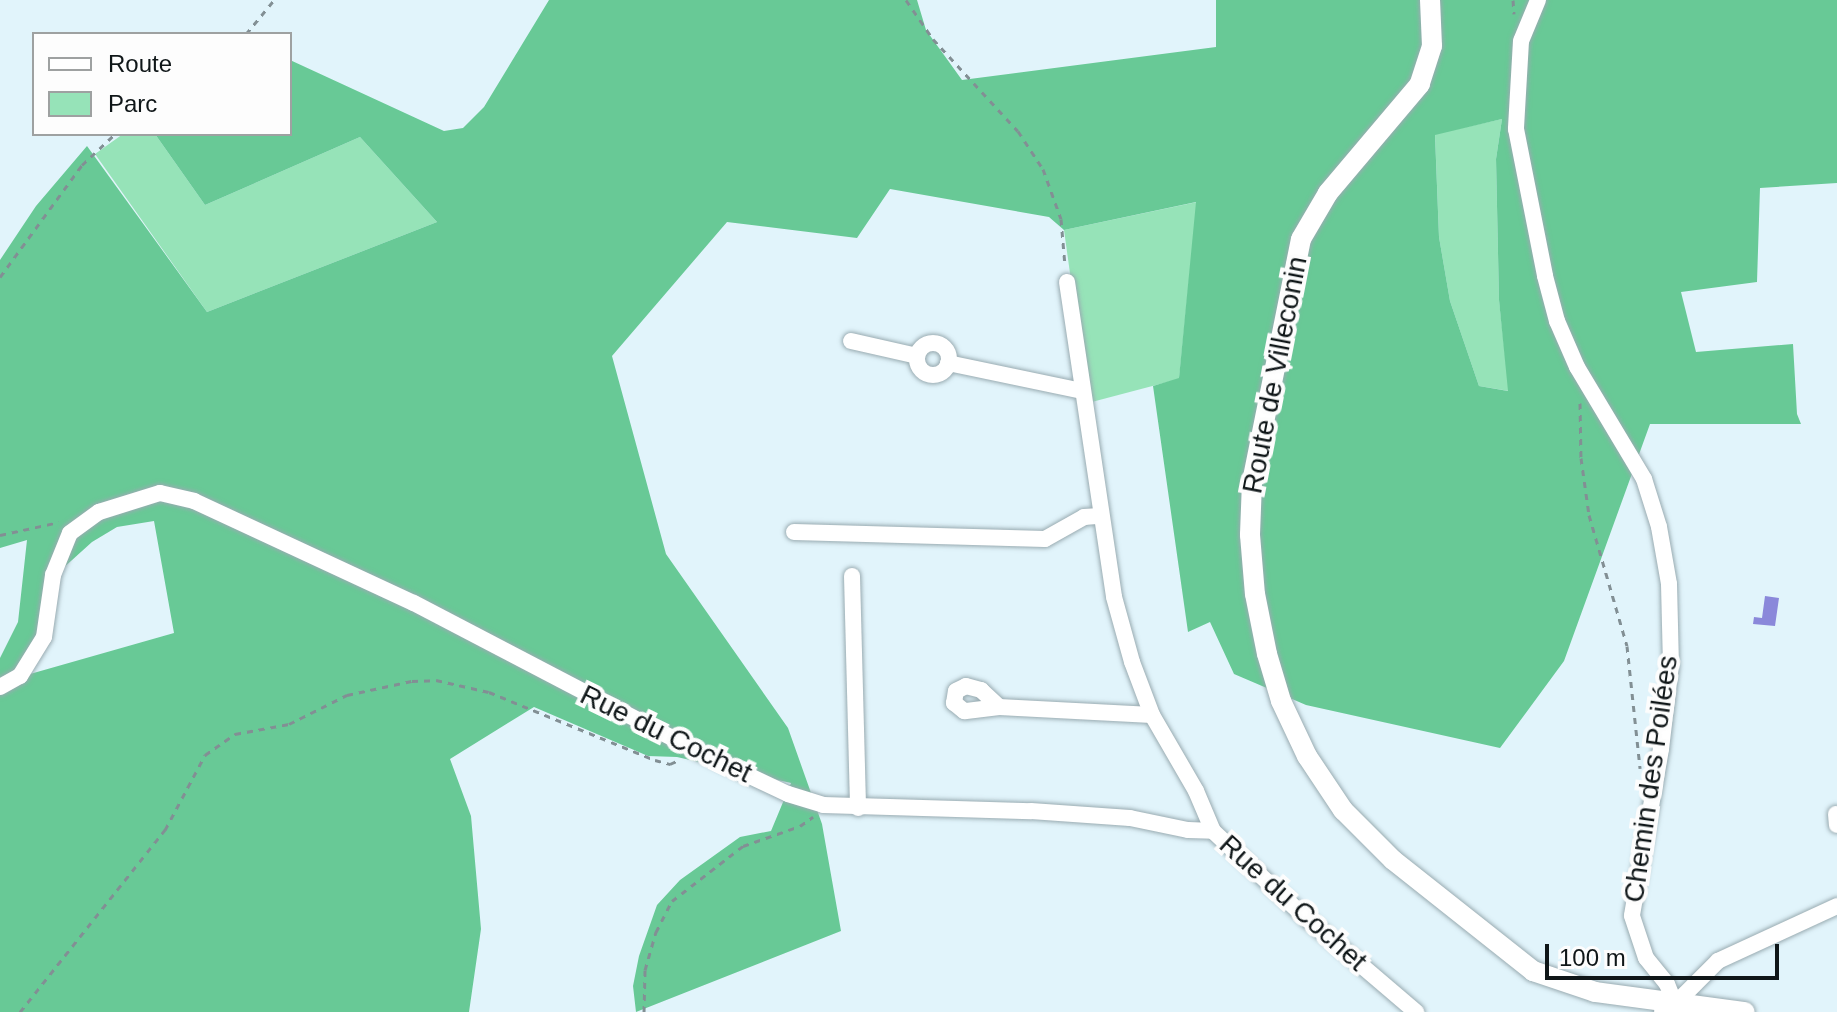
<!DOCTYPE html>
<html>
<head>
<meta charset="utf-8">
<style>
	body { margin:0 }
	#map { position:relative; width:1837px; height:1012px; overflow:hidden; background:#e1f4fb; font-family:Arial,sans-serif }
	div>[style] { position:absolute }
	.green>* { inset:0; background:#96e3b8 }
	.forest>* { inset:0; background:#68c996 }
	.water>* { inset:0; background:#8a88da }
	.path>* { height:3px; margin-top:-1.5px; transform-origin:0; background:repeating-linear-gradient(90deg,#828f94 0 6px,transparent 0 12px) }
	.roads { filter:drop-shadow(0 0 2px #99abb1) drop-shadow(0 0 2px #99abb1) }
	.minor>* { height:16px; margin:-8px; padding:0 8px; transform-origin:8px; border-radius:8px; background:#fff }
	.minor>.ring { margin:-8px; padding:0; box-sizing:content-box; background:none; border:16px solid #fff; border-radius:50% }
	.major>* { height:20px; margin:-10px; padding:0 10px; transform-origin:10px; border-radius:10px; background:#fff }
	span { translate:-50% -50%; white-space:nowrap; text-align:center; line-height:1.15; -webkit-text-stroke:8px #fdfdfd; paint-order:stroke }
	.street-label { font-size:28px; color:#0f1618 }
	.legend { position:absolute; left:32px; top:32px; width:260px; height:104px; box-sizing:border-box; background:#fdfdfd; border:2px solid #9ea1a1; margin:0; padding:10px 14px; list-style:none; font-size:24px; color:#0f1618 }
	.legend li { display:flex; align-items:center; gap:16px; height:40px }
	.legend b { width:40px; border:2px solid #9ea1a1 }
	.scale { position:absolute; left:1545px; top:944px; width:234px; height:36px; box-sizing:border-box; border:4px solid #0f1618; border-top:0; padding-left:10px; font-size:24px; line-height:28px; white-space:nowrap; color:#0f1618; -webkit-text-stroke:6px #fdfdfd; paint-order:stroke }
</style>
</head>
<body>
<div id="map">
	<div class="green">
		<i style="clip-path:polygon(1502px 119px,1496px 159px,1499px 300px,1509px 391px,1479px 386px,1450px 301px,1439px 237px,1435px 134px)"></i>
		<i style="clip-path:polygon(123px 134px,155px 134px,205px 205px,360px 137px,437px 222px,207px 312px,95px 154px)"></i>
		<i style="clip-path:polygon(1197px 202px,1179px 379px,1088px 403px,1064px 230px)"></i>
	</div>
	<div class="forest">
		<i style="clip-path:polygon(evenodd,549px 0,917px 0,926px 30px,962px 80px,1216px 47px,1216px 0,1837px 0,1837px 183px,1760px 188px,1757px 282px,1681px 292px,1696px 352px,1793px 344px,1797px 414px,1801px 424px,1650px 424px,1564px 661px,1500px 748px,1306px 705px,1234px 674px,1210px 622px,1188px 632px,1153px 386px,1179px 378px,1196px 202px,1064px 230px,1049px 217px,890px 189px,857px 238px,727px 222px,612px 356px,666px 554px,788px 728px,822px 824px,841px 931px,636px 1012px,633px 986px,639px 956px,657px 905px,680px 880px,740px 837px,771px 831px,791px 783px,677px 757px,648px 756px,534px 707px,450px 759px,471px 816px,481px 929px,469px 1012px,0 1012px,0 658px,18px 622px,27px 540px,0 548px,0 260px,36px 206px,87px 146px,207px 312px,437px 222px,360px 137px,205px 205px,155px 134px,290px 134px,290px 60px,444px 131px,463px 128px,484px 107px,549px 0,1502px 119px,1496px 159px,1499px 300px,1508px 391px,1479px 386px,1450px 301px,1439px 237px,1435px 135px,1502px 119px,549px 0,154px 521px,174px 633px,9px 680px,54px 609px,61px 570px,92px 542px,117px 527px,154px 521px)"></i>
	</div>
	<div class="water">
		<i style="clip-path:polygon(1765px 596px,1779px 598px,1775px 626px,1753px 624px,1754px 617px,1762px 618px)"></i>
	</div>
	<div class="path">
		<i style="left:906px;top:0;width:47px;rotate:55.3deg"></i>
		<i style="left:933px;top:39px;width:125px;rotate:47.3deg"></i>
		<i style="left:1018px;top:131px;width:45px;rotate:56.7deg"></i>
		<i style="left:1043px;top:169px;width:53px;rotate:70.2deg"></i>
		<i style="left:1061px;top:219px;width:47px;rotate:85.1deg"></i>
		<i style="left:1513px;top:0;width:14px;rotate:86deg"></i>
		<i style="left:246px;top:34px;width:44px;rotate:-50.5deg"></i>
		<i style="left:0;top:277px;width:139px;rotate:-53.8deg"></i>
		<i style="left:82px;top:165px;width:45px;rotate:-43.2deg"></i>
		<i style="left:1580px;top:403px;width:55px;rotate:89deg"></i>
		<i style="left:1581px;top:458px;width:58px;rotate:82deg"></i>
		<i style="left:1589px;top:515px;width:136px;rotate:73.8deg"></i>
		<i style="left:1627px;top:646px;width:123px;rotate:83.9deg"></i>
		<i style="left:0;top:535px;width:60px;rotate:-12.4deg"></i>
		<i style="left:20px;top:1012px;width:233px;rotate:-51.5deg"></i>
		<i style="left:165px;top:830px;width:85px;rotate:-61.9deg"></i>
		<i style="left:205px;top:755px;width:37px;rotate:-35deg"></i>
		<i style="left:235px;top:734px;width:55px;rotate:-10.5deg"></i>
		<i style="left:289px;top:724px;width:65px;rotate:-26.6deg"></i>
		<i style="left:347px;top:695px;width:66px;rotate:-12.2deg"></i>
		<i style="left:412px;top:681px;width:24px;rotate:-2deg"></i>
		<i style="left:436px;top:680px;width:54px;rotate:12.8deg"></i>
		<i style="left:489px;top:692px;width:179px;rotate:22.3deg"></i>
		<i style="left:655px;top:760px;width:16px;rotate:15deg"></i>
		<i style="left:670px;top:764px;width:10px;rotate:-24deg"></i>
		<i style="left:644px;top:1012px;width:42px;rotate:-88.6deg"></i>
		<i style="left:645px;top:970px;width:40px;rotate:-74deg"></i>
		<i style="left:656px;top:932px;width:35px;rotate:-63deg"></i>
		<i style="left:672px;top:901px;width:90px;rotate:-37.8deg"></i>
		<i style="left:743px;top:846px;width:60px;rotate:-19.3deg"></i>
		<i style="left:800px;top:826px;width:16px;rotate:-35deg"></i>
	</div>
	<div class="roads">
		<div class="minor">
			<i style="left:1538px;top:0;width:44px;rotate:112.5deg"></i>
			<i style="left:1521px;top:41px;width:88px;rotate:93.3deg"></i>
			<i style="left:1516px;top:129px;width:150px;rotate:78.8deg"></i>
			<i style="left:1545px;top:276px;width:47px;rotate:75.1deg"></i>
			<i style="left:1557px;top:321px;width:50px;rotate:66.5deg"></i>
			<i style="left:1577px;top:367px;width:131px;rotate:59.1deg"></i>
			<i style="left:1644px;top:479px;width:50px;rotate:72.6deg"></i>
			<i style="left:1659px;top:527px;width:58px;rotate:80deg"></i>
			<i style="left:1669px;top:584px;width:81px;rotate:88.6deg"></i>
			<i style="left:1671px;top:665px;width:85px;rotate:96.8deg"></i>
			<i style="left:1661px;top:749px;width:169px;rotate:99.9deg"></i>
			<i style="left:1632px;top:916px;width:44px;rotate:71.6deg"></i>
			<i style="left:1646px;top:958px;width:33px;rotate:51deg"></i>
			<i style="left:1667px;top:984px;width:22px;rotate:68deg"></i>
			<i style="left:1067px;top:282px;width:318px;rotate:81.5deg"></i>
			<i style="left:1114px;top:597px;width:67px;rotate:74.5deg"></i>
			<i style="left:1132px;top:662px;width:57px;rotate:69.3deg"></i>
			<i style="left:1152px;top:715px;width:88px;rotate:59.9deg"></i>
			<i style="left:1196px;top:791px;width:43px;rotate:67deg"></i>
			<i style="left:1213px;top:831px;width:127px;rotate:43.1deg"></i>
			<i style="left:1306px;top:918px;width:145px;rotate:40.5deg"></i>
			<i style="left:851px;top:341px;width:68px;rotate:12.8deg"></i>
			<i class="ring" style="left:917px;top:343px;width:16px;height:16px"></i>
			<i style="left:948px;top:363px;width:137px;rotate:11.8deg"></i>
			<i style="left:794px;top:532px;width:251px;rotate:1.6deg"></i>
			<i style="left:1045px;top:539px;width:45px;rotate:-29.4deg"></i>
			<i style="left:1084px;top:517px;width:16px;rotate:-4deg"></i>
			<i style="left:852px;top:576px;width:232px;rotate:88.5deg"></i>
			<i style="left:0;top:687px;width:23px;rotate:-29deg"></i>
			<i style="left:20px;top:676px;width:46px;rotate:-58.4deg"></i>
			<i style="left:44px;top:637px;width:63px;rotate:-81.7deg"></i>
			<i style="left:53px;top:575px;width:45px;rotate:-68deg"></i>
			<i style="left:70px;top:533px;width:36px;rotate:-36deg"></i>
			<i style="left:99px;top:512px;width:64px;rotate:-17.3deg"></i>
			<i style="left:160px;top:493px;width:35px;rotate:13deg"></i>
			<i style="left:194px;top:501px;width:242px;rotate:24.9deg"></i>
			<i style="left:414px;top:603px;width:322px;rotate:27.6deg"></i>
			<i style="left:699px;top:752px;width:98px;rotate:25.3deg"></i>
			<i style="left:788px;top:794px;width:37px;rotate:17deg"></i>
			<i style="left:823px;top:805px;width:208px;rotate:1.7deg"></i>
			<i style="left:1031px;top:811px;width:99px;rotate:4deg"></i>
			<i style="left:1130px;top:818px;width:59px;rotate:11.7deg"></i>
			<i style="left:1188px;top:830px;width:25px;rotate:2deg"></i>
			<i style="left:999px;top:707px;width:35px;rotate:173deg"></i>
			<i style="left:964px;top:711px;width:13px;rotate:-141deg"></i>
			<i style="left:954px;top:703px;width:12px;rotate:-81deg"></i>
			<i style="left:956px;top:691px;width:11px;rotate:-27deg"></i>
			<i style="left:966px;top:686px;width:16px;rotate:15deg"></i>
			<i style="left:981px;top:690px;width:25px;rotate:43deg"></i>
			<i style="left:999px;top:707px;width:153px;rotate:3deg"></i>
			<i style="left:1836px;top:814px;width:11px;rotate:85deg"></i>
			<i style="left:1662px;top:1012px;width:15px;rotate:-32deg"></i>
			<i style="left:1675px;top:1004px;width:61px;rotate:-45deg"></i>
			<i style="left:1718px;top:961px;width:131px;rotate:-24.8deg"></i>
		</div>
		<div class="major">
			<i style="left:1430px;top:0;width:46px;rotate:87.5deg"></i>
			<i style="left:1432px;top:46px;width:40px;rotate:108deg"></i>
			<i style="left:1420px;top:84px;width:143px;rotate:130.2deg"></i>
			<i style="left:1328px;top:193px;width:53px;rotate:120.4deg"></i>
			<i style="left:1301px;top:239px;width:248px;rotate:101.4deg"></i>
			<i style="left:1252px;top:482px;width:53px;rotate:92.2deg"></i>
			<i style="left:1250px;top:535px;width:59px;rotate:85.2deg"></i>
			<i style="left:1255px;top:594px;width:61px;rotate:78.7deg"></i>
			<i style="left:1267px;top:654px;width:49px;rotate:73.4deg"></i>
			<i style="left:1281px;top:701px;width:61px;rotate:64.7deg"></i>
			<i style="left:1307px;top:756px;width:65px;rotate:56.3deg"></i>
			<i style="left:1343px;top:810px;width:71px;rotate:45deg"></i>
			<i style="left:1393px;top:860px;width:179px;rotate:38.4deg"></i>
			<i style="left:1533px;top:971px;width:65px;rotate:18.7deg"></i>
			<i style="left:1595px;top:992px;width:151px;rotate:7.6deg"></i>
		</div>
	</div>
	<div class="street-label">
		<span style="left:1275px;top:375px;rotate:-79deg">Route de Villeconin</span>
		<span style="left:666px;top:734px;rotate:26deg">Rue du Cochet</span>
		<span style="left:1651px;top:779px;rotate:-82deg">Chemin des Poilées</span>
		<span style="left:1293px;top:903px;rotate:42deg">Rue du Cochet</span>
	</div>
	<ul class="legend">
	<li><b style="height:10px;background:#fff"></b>Route</li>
	<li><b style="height:22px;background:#96e3b8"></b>Parc</li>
	</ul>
	<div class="scale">100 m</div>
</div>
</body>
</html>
